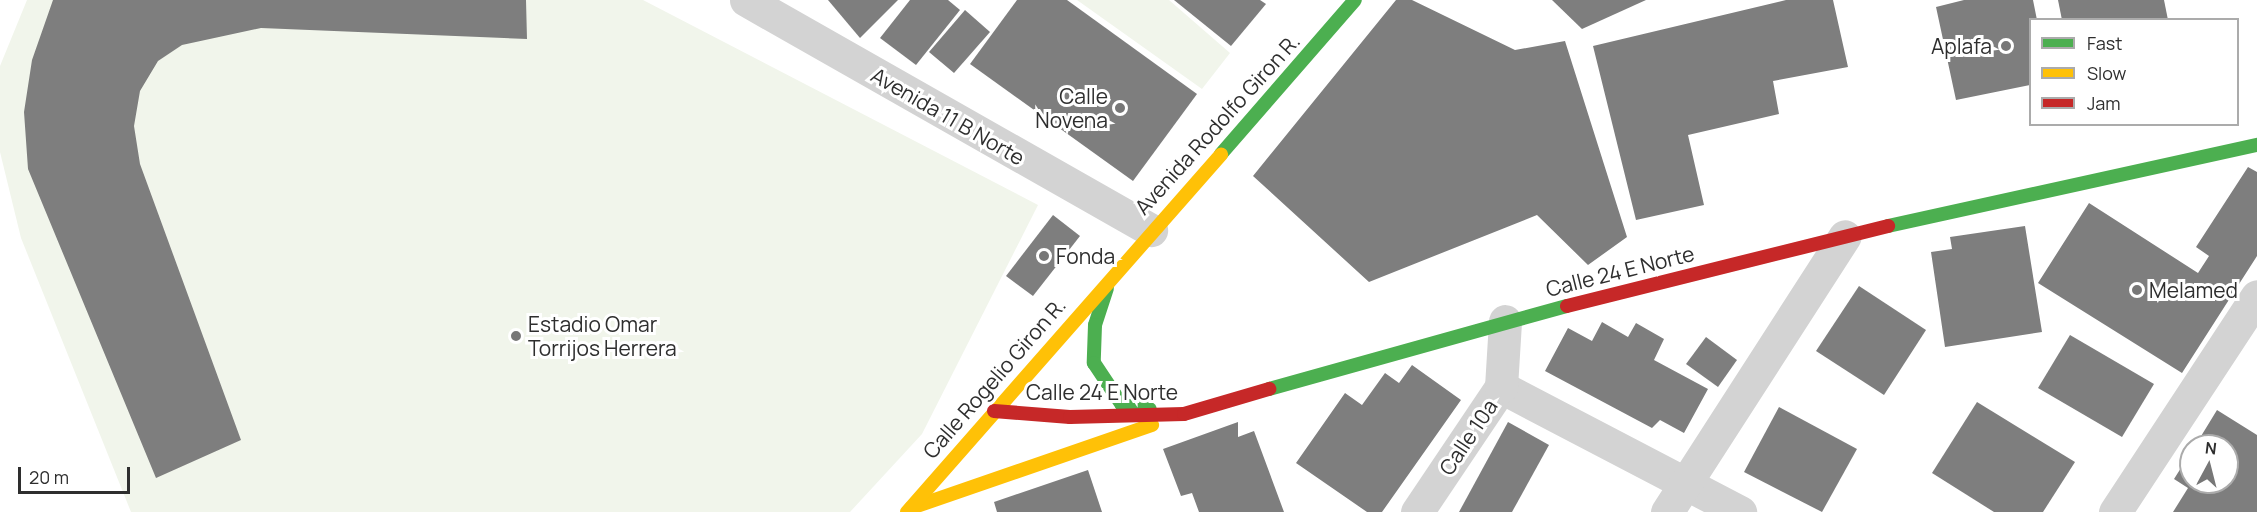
<!DOCTYPE html>
<html>
<head>
<meta charset="utf-8">
<style>
	body { margin:0 }
	#map { position:relative; width:2257px; height:512px; overflow:hidden; background:#fff; font-family:Manrope,sans-serif }
	div>[style] { position:absolute }
	.green>* { inset:0; background:#f1f5eb }
	.building>* { inset:0; background:#7e7e7e }
	.street>* { height:33px; margin:-16.5px; padding:0 16.5px; transform-origin:16.5px; border-radius:16.5px; background:#d3d3d3 }
	.fast>* { height:14px; margin:-7px; padding:0 7px; transform-origin:7px; border-radius:7px; background:#4caf50 }
	.slow>* { height:14px; margin:-7px; padding:0 7px; transform-origin:7px; border-radius:7px; background:#ffc107 }
	.jam>* { height:14px; margin:-7px; padding:0 7px; transform-origin:7px; border-radius:7px; background:#c62828 }
	.dots>* { width:16px; height:16px; translate:-50% -50%; box-sizing:border-box; border:3px solid #fff; border-radius:50% }
	span { translate:-50% -50%; white-space:nowrap; text-align:center; line-height:1.15; -webkit-text-stroke:6px #fff; paint-order:stroke }
	.poi-label { font-size:21px; color:#2e2e2e }
	.right { translate:-100% -50%; text-align:right }
	.left { translate:0 -50%; text-align:left }
	.street-label { font-size:21px; color:#2e2e2e }
	.legend { position:absolute; left:2029px; top:18px; width:210px; height:108px; box-sizing:border-box; background:#fff; border:2px solid #ababab; margin:0; padding:8px 10px; list-style:none; font-size:18px; color:#2e2e2e }
	.legend li { display:flex; align-items:center; gap:12px; height:30px }
	.legend b { width:30px; border:2px solid #ababab }
	.north { position:absolute; left:2179px; top:434px; width:60px; height:60px; box-sizing:border-box; background:#fff; border:2px solid #ababab; border-radius:50%; rotate:7deg; font-size:16px; font-weight:700; line-height:24px; text-align:center; color:#2e2e2e }
	.north::after { content:''; display:block; margin:auto; width:21px; height:27px; background:#777; clip-path:polygon(50% 0,100% 100%,50% 72%,0 100%) }
	.scale { position:absolute; left:18px; top:467px; width:112px; height:27px; box-sizing:border-box; border:3px solid #2e2e2e; border-top:0; padding-left:8px; font-size:18px; line-height:21px; white-space:nowrap; color:#2e2e2e; -webkit-text-stroke:4px #fff; paint-order:stroke }
</style>
</head>
<body>
<div id="map">
	<div class="green">
		<i style="clip-path:polygon(27px 0,643px 0,1038px 205px,922px 434px,850px 512px,131px 512px,21px 238px,0 152px,0 66px)"></i>
		<i style="clip-path:polygon(1077px 0,1169px 0,1230px 53px,1202px 89px)"></i>
	</div>
	<div class="building">
		<i style="clip-path:polygon(53px 0,526px 0,527px 39px,261px 28px,182px 45px,158px 61px,140px 91px,134px 126px,140px 164px,241px 440px,156px 478px,28px 169px,24px 112px,32px 60px)"></i>
		<i style="clip-path:polygon(828px 0,898px 0,860px 38px)"></i>
		<i style="clip-path:polygon(910px 0,948px 0,960px 10px,916px 65px,880px 38px)"></i>
		<i style="clip-path:polygon(1017px 0,1067px 0,1197px 94px,1133px 181px,970px 64px)"></i>
		<i style="clip-path:polygon(1174px 0,1260px 0,1266px 4px,1231px 46px)"></i>
		<i style="clip-path:polygon(1396px 0,1412px 0,1515px 50px,1565px 41px,1627px 237px,1588px 265px,1537px 215px,1369px 282px,1253px 176px)"></i>
		<i style="clip-path:polygon(1552px 0,1646px 0,1582px 29px)"></i>
		<i style="clip-path:polygon(1786px 0,1833px 0,1848px 67px,1773px 81px,1779px 114px,1688px 135px,1704px 205px,1636px 220px,1593px 46px)"></i>
		<i style="clip-path:polygon(1964px 0,2033px 0,2037px 20px,2030px 20px,2030px 85px,1956px 100px,1936px 7px)"></i>
		<i style="clip-path:polygon(2058px 0,2164px 0,2168px 20px,2062px 20px)"></i>
		<i style="clip-path:polygon(965px 10px,990px 32px,954px 73px,929px 52px)"></i>
		<i style="clip-path:polygon(2248px 167px,2257px 172px,2257px 256px,2182px 373px,2038px 283px,2089px 203px,2198px 273px,2209px 256px,2196px 247px)"></i>
		<i style="clip-path:polygon(1053px 215px,1080px 236px,1033px 296px,1006px 276px)"></i>
		<i style="clip-path:polygon(2025px 226px,2042px 332px,1945px 347px,1931px 252px,1952px 249px,1950px 237px)"></i>
		<i style="clip-path:polygon(1859px 286px,1926px 330px,1884px 395px,1816px 351px)"></i>
		<i style="clip-path:polygon(1602px 322px,1628px 337px,1636px 323px,1664px 339px,1654px 360px,1708px 389px,1684px 433px,1660px 420px,1652px 428px,1545px 371px,1568px 328px,1592px 341px)"></i>
		<i style="clip-path:polygon(2070px 335px,2154px 384px,2122px 437px,2038px 388px)"></i>
		<i style="clip-path:polygon(1706px 337px,1737px 360px,1718px 387px,1686px 364px)"></i>
		<i style="clip-path:polygon(1412px 365px,1461px 400px,1382px 512px,1367px 512px,1296px 463px,1345px 393px,1362px 405px,1385px 373px,1399px 383px)"></i>
		<i style="clip-path:polygon(1977px 402px,2075px 462px,2043px 512px,1994px 512px,1932px 473px)"></i>
		<i style="clip-path:polygon(1779px 407px,1857px 449px,1822px 512px,1744px 472px)"></i>
		<i style="clip-path:polygon(2217px 410px,2257px 435px,2257px 512px,2173px 512px,2188px 488px,2174px 479px,2191px 452px,2191px 482px,2227px 482px,2227px 446px,2195px 446px)"></i>
		<i style="clip-path:polygon(1238px 422px,1238px 437px,1254px 431px,1284px 512px,1199px 512px,1192px 493px,1181px 496px,1163px 449px)"></i>
		<i style="clip-path:polygon(1508px 422px,1549px 445px,1512px 512px,1459px 512px)"></i>
		<i style="clip-path:polygon(1088px 470px,1102px 512px,997px 512px,994px 502px)"></i>
	</div>
	<div class="street">
		<i style="left:746px;top:0;width:466px;rotate:29.6deg"></i>
		<i style="left:1501px;top:387px;width:270px;rotate:27.6deg"></i>
		<i style="left:1417px;top:512px;width:151px;rotate:-56.1deg"></i>
		<i style="left:1501px;top:387px;width:66px;rotate:-86.5deg"></i>
		<i style="left:1667px;top:512px;width:328px;rotate:-57.2deg"></i>
		<i style="left:2115px;top:512px;width:258px;rotate:-56.7deg"></i>
	</div>
	<div class="fast">
		<i style="left:1221px;top:154px;width:204px;rotate:-49deg"></i>
		<i style="left:1888px;top:226px;width:378px;rotate:-12.4deg"></i>
		<i style="left:1107px;top:288px;width:39px;rotate:108deg"></i>
		<i style="left:1095px;top:325px;width:38px;rotate:92deg"></i>
		<i style="left:1094px;top:363px;width:50px;rotate:56.3deg"></i>
		<i style="left:1122px;top:405px;width:28px;rotate:8deg"></i>
		<i style="left:1269px;top:389px;width:309px;rotate:-15.6deg"></i>
	</div>
	<div class="slow">
		<i style="left:911px;top:508px;width:255px;rotate:-19deg"></i>
		<i style="left:907px;top:512px;width:476px;rotate:-48.7deg"></i>
	</div>
	<div class="jam">
		<i style="left:1567px;top:306px;width:331px;rotate:-14deg"></i>
		<i style="left:994px;top:411px;width:76px;rotate:4.5deg"></i>
		<i style="left:1070px;top:417px;width:114px;rotate:-1.5deg"></i>
		<i style="left:1184px;top:414px;width:89px;rotate:-16.4deg"></i>
	</div>
	<div class="dots">
		<i style="left:2006px;top:46px;background:#777"></i>
		<i style="left:1120px;top:108px;background:#777"></i>
		<i style="left:1044px;top:256px;background:#777"></i>
		<i style="left:2137px;top:290px;background:#777"></i>
		<i style="left:516px;top:336px;background:#777"></i>
	</div>
	<div class="poi-label">
		<span class="right" style="left:1992px;top:46px">Aplafa</span>
		<span class="right" style="left:1108px;top:108px">Calle<br>Novena</span>
		<span class="left" style="left:1056px;top:256px">Fonda</span>
		<span class="left" style="left:2149px;top:290px">Melamed</span>
		<span class="left" style="left:528px;top:336px">Estadio Omar<br>Torrijos Herrera</span>
	</div>
	<div class="street-label">
		<span style="left:948px;top:116px;rotate:30deg">Avenida 11 B Norte</span>
		<span style="left:1217px;top:124px;rotate:-48deg">Avenida Rodolfo Giron R.</span>
		<span style="left:1620px;top:271px;rotate:-14deg">Calle 24 E Norte</span>
		<span style="left:994px;top:378px;rotate:-49deg">Calle Rogelio Giron R.</span>
		<span style="left:1102px;top:392px">Calle 24 E Norte</span>
		<span style="left:1468px;top:437px;rotate:-56deg">Calle 10a</span>
	</div>
	<ul class="legend">
	<li><b style="height:8px;background:#4caf50"></b>Fast</li>
	<li><b style="height:8px;background:#ffc107"></b>Slow</li>
	<li><b style="height:8px;background:#c62828"></b>Jam</li>
	</ul>
	<div class="north">N</div>
	<div class="scale">20 m</div>
</div>
</body>
</html>
